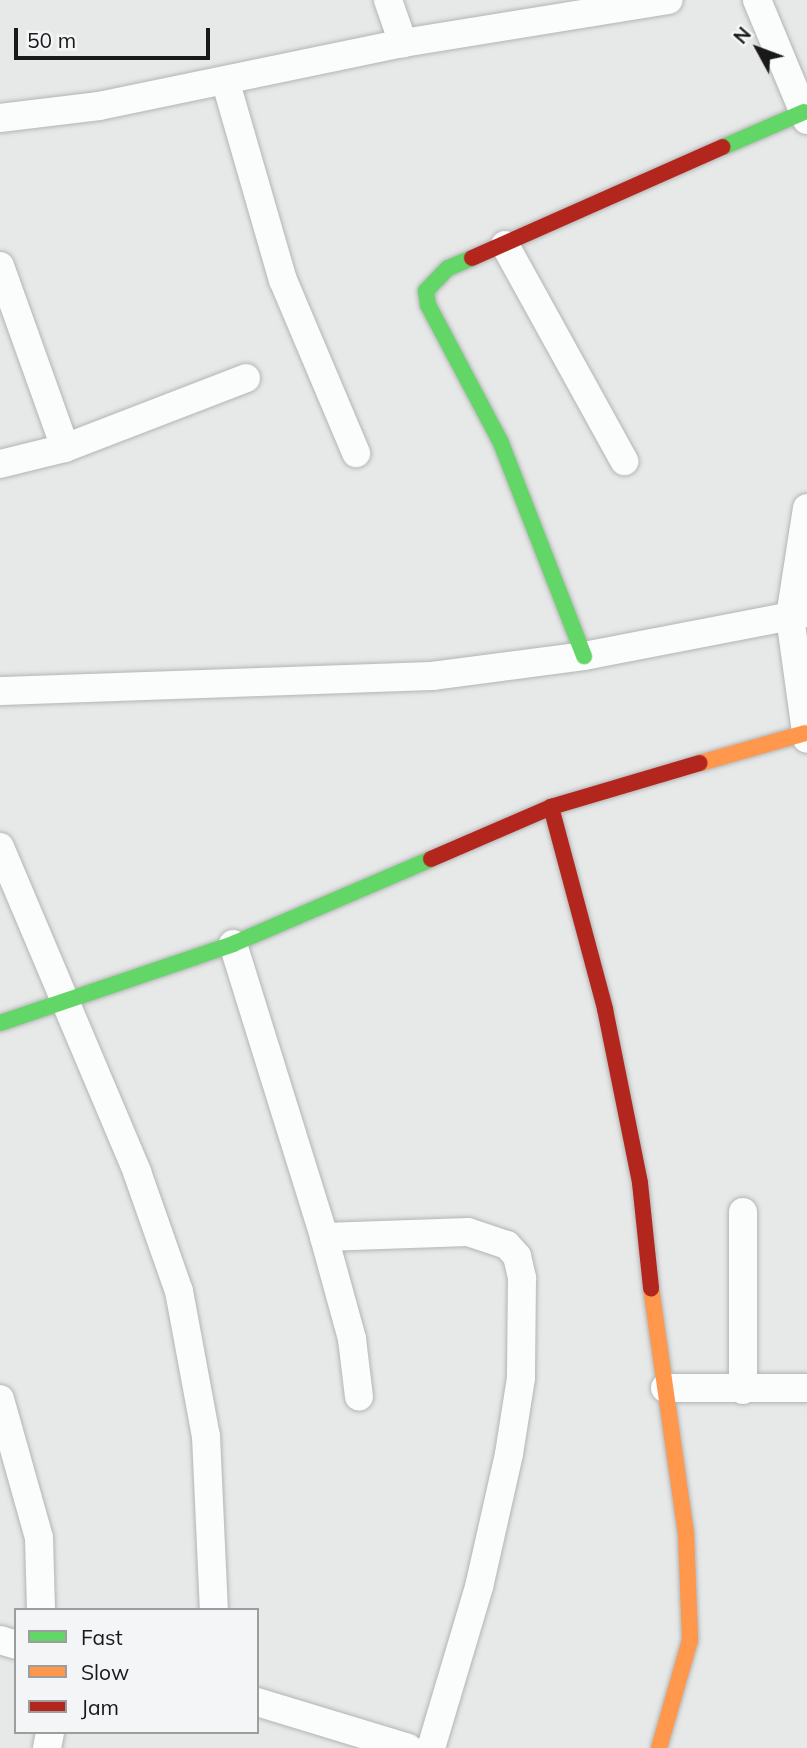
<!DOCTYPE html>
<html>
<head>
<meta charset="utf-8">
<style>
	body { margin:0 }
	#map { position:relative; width:807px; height:1748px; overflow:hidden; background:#e7e8e8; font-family:Mulish,sans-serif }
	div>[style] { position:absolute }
	.roads { filter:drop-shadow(0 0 2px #b4b4b4) drop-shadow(0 0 2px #b4b4b4) }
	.street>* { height:28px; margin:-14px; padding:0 14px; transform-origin:14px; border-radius:14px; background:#fbfcfc }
	.fast>* { height:16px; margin:-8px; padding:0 8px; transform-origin:8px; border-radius:8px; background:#63d668 }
	.slow>* { height:16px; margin:-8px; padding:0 8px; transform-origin:8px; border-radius:8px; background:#ff974d }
	.jam>* { height:16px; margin:-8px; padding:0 8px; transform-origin:8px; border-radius:8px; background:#b3261e }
	span { translate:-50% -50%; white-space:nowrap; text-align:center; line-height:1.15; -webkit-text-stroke:5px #f4f5f6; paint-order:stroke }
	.legend { position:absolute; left:14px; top:1608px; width:245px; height:126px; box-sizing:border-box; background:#f4f5f6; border:2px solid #9c9d9e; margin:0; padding:9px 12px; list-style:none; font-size:21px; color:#19191a }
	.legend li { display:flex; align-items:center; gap:14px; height:35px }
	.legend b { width:35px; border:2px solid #9c9d9e }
	.north { position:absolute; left:723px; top:14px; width:70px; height:70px; -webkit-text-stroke:5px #f4f5f6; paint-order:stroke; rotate:311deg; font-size:19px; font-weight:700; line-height:28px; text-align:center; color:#19191a }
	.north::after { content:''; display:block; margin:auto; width:24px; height:32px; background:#19191a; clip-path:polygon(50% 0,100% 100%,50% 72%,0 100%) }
	.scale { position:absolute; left:14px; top:28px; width:196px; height:32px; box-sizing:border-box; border:4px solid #19191a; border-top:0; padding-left:9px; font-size:21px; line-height:24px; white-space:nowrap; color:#19191a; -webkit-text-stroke:5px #f4f5f6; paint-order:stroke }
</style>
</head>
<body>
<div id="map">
	<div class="roads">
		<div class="street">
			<i style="left:388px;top:0;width:46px;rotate:70.8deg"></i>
			<i style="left:757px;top:0;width:130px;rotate:67.4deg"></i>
			<i style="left:226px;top:83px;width:205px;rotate:73.9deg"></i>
			<i style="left:283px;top:280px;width:188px;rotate:67.1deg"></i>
			<i style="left:0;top:118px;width:100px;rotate:-6.9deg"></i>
			<i style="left:99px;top:106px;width:310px;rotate:-11.7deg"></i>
			<i style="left:403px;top:43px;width:269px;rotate:-9.2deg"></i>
			<i style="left:505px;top:245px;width:247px;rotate:61.1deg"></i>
			<i style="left:0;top:266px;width:193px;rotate:70.3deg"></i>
			<i style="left:0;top:464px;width:67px;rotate:-13.8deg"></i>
			<i style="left:65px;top:448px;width:194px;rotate:-21.1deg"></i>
			<i style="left:807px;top:508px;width:110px;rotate:98.9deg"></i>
			<i style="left:790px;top:617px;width:123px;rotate:82.1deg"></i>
			<i style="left:0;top:691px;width:432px;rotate:-2deg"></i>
			<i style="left:432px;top:676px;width:153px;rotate:-7.5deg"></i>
			<i style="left:584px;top:656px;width:227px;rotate:-10.9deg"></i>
			<i style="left:0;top:847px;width:353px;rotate:67.1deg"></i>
			<i style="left:137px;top:1172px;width:126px;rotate:70.6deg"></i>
			<i style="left:179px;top:1291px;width:147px;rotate:79.5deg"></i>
			<i style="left:206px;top:1436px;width:174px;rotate:87.4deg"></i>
			<i style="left:233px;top:944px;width:307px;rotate:72.7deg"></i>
			<i style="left:324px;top:1237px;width:106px;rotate:74.6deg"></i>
			<i style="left:352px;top:1339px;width:58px;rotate:83.1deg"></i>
			<i style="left:324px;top:1237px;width:144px;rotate:-2deg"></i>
			<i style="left:468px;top:1232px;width:41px;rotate:18.4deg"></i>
			<i style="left:507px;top:1245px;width:15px;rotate:48deg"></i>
			<i style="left:517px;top:1256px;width:23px;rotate:77deg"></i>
			<i style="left:522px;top:1278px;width:100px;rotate:90.6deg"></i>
			<i style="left:521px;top:1378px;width:77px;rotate:99deg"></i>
			<i style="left:509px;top:1454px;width:136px;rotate:102.7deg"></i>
			<i style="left:479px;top:1587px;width:168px;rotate:106.6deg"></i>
			<i style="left:665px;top:1388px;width:142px"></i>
			<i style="left:743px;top:1390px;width:178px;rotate:-90deg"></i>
			<i style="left:0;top:1399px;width:144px;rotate:74.3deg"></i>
			<i style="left:39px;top:1538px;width:72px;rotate:88.4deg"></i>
			<i style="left:0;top:1640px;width:17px;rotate:17deg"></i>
			<i style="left:257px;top:1702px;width:158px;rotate:16.9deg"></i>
			<i style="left:47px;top:1748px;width:16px;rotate:-79deg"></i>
		</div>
		<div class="fast">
			<i style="left:723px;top:147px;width:88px;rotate:-23.4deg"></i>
			<i style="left:472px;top:258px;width:26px;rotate:157deg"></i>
			<i style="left:448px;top:268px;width:32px;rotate:134deg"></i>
			<i style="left:426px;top:291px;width:14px;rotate:82deg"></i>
			<i style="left:428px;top:305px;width:156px;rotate:62.1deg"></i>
			<i style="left:501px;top:443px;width:229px;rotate:68.7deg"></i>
			<i style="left:0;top:1023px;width:246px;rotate:-18.7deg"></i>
			<i style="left:233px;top:944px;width:215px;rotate:-23.2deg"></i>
		</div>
		<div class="slow">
			<i style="left:700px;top:763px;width:109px;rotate:-15.9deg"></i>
			<i style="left:651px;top:1288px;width:248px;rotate:81.9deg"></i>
			<i style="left:686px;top:1534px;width:106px;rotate:87.8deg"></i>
			<i style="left:690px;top:1640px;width:112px;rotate:106deg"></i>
		</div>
		<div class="jam">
			<i style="left:472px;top:258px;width:274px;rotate:-23.9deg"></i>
			<i style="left:551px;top:807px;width:209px;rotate:75deg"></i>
			<i style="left:605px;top:1009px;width:177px;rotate:78.6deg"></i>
			<i style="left:640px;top:1183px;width:106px;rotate:84deg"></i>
			<i style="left:431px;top:859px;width:131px;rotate:-23.4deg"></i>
			<i style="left:551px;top:807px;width:155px;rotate:-16.5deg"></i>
		</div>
	</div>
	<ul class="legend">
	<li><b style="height:9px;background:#63d668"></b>Fast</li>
	<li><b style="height:9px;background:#ff974d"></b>Slow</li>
	<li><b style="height:9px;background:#b3261e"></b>Jam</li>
	</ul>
	<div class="north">N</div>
	<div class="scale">50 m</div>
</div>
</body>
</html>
